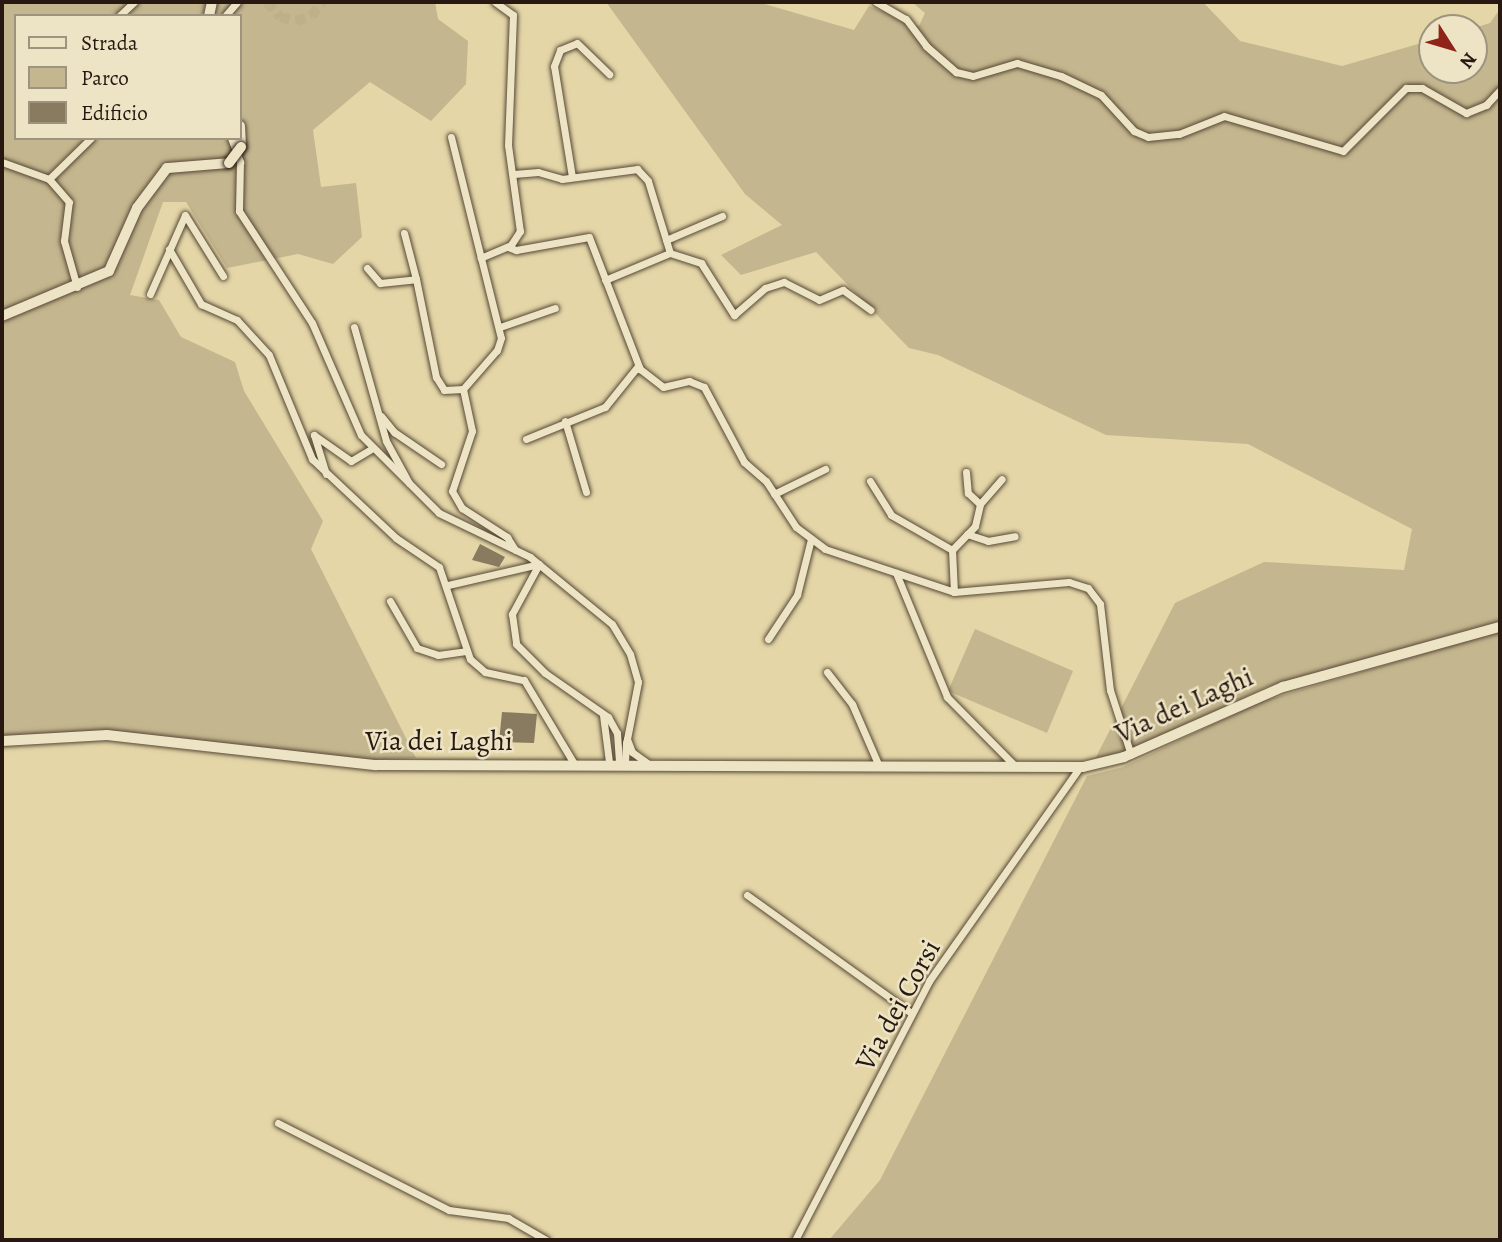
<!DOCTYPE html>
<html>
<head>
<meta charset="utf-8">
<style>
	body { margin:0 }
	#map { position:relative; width:1502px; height:1242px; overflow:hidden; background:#e4d6a7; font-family:Alegreya,serif }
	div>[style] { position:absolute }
	.green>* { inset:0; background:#c4b68e }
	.building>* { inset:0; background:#897b5f }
	.secondary-tunnel>* { height:10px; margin-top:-5px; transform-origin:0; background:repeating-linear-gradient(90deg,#beb089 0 10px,transparent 0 15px) }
	.roads { filter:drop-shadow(0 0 2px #564836) drop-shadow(0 0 2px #564836) }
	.minor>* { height:7px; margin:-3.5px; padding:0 3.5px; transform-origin:3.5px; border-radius:3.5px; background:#ede4c6 }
	.secondary>* { height:10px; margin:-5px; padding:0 5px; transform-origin:5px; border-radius:5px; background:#ede4c6 }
	.bridges { filter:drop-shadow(0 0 2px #271911) drop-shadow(0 0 2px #271911) }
	.secondary-bridge>* { height:10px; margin:-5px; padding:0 5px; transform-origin:5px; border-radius:5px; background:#ede4c6 }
	span { translate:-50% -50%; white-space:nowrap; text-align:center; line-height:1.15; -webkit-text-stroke:5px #ede4c6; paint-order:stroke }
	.street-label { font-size:28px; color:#271911 }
	.frame { position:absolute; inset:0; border:4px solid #271911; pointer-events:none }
	.legend { position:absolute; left:14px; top:14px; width:228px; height:126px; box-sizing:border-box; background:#ede4c6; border:2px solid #9e937e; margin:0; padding:9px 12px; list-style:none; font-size:21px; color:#271911 }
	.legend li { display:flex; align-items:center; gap:14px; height:35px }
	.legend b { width:35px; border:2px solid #9e937e }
	.north { position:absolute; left:1418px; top:14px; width:70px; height:70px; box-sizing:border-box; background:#ede4c6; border:2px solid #9e937e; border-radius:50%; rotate:127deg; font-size:19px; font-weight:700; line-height:28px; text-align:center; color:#271911 }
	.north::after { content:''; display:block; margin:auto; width:24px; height:32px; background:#8f2418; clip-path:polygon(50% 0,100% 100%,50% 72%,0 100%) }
</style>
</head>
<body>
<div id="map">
	<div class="green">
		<i style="clip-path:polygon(evenodd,2px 2px,435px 2px,438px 19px,468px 41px,466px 84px,431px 121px,370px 82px,313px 130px,321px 187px,356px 183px,362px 237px,333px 264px,298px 254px,227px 268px,186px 202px,163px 202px,130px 295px,159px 300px,181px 337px,235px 362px,244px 391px,323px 521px,311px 549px,416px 758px,361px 760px,115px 731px,2px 738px,2px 2px,16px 16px,240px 16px,240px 138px,16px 138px,16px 16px)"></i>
		<i style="clip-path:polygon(606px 2px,758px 2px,854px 30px,869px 6px,919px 26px,925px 13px,912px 2px,1203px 2px,1240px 41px,1342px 66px,1432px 40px,1432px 70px,1474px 70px,1474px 28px,1490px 23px,1500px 9px,1500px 621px,1266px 687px,1141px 747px,1095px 759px,1175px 603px,1264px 562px,1404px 570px,1412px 529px,1248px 444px,1106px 435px,938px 355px,909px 348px,816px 252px,741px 275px,721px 255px,782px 225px,745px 194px)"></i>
		<i style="clip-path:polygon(975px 629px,1073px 671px,1047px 733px,948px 691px)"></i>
		<i style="clip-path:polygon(1500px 631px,1500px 1240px,829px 1240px,880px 1180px,1087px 776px,1123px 767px,1260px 702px)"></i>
	</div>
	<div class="building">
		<i style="clip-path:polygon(480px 544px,505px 557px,499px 567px,472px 560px)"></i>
		<i style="clip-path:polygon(502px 712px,537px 714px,534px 743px,499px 742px)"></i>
	</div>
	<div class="secondary-tunnel">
		<i style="left:267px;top:2px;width:20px;rotate:49deg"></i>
		<i style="left:280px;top:17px;width:16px;rotate:14deg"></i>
		<i style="left:296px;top:21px;width:16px;rotate:-18deg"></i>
		<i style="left:311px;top:16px;width:18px;rotate:-49deg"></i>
	</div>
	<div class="roads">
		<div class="minor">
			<i style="left:495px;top:2px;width:22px;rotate:36deg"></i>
			<i style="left:513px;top:15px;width:130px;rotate:92.2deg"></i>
			<i style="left:508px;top:145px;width:87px;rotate:82.1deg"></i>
			<i style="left:520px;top:231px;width:17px;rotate:123deg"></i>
			<i style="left:511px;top:245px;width:33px;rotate:157deg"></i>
			<i style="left:481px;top:258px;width:82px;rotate:76deg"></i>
			<i style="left:501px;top:338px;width:13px;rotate:108deg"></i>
			<i style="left:497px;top:350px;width:52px;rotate:131.1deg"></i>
			<i style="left:463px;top:389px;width:43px;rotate:77.9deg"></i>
			<i style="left:472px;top:431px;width:63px;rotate:108.4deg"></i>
			<i style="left:452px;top:491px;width:20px;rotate:60deg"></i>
			<i style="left:462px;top:508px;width:54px;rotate:32.8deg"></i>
			<i style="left:507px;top:537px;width:15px;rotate:58deg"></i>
			<i style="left:876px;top:2px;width:34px;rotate:30deg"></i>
			<i style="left:906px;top:19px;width:34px;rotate:53deg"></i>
			<i style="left:926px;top:46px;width:40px;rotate:41deg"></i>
			<i style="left:956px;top:72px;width:17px;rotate:13deg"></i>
			<i style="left:973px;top:76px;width:46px;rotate:-16.5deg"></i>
			<i style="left:1017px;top:63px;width:46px;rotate:16.5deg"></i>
			<i style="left:1061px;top:76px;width:44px;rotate:25.4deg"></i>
			<i style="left:1101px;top:95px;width:49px;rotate:47.5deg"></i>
			<i style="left:1134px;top:131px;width:15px;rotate:23deg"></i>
			<i style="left:1148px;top:137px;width:31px;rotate:-6deg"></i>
			<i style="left:1179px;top:134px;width:48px;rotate:-21.8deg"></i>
			<i style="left:1224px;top:116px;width:124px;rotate:16.4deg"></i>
			<i style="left:1343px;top:151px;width:89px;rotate:-45deg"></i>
			<i style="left:1406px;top:88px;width:16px"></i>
			<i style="left:1422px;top:88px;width:51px;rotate:29.6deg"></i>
			<i style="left:1466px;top:113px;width:22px;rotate:-22deg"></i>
			<i style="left:1486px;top:105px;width:21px;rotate:-47deg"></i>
			<i style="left:119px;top:16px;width:21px;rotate:-43deg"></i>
			<i style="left:225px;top:16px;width:18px;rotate:-49deg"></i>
			<i style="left:451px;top:137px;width:125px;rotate:76.1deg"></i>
			<i style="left:231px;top:138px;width:26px;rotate:69deg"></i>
			<i style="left:240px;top:162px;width:49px;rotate:91.2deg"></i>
			<i style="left:239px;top:211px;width:134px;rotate:56.9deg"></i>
			<i style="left:312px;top:323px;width:122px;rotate:66.4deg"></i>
			<i style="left:361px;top:435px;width:110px;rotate:45deg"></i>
			<i style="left:439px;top:513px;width:101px;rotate:25.8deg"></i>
			<i style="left:530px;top:557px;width:106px;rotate:39.3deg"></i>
			<i style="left:612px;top:624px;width:35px;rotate:59deg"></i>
			<i style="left:630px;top:654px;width:29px;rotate:74deg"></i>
			<i style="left:638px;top:682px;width:58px;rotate:100.9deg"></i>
			<i style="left:627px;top:739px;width:14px;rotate:69deg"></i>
			<i style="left:632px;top:752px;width:19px;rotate:36deg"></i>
			<i style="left:2px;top:162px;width:50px;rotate:19.9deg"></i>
			<i style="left:514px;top:174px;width:24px;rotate:-5deg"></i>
			<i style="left:538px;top:172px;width:25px;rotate:16deg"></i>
			<i style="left:562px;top:179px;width:76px;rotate:-7.6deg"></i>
			<i style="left:637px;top:169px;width:16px;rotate:47deg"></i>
			<i style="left:648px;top:181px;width:75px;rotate:73deg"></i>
			<i style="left:572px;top:177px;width:112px;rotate:-99.2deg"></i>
			<i style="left:554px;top:66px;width:17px;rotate:-69deg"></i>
			<i style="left:560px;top:50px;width:18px;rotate:-22deg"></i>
			<i style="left:577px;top:43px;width:45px;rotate:44.1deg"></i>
			<i style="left:404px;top:233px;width:48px;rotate:75.4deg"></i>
			<i style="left:666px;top:240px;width:61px;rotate:-23.2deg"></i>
			<i style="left:508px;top:247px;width:9px;rotate:21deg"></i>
			<i style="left:516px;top:250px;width:74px;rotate:-10.1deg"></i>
			<i style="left:589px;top:237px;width:142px;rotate:68.9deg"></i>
			<i style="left:640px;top:369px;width:29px;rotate:38deg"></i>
			<i style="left:663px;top:387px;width:27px;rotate:-13deg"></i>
			<i style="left:689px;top:381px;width:16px;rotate:22deg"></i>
			<i style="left:704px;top:387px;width:85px;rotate:61.9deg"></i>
			<i style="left:744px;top:462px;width:29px;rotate:41deg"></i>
			<i style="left:766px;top:481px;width:55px;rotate:56.9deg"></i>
			<i style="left:796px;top:527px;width:36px;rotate:37deg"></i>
			<i style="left:825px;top:549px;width:136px;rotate:18.4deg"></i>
			<i style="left:954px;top:592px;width:115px;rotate:-5deg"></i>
			<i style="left:1069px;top:582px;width:20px;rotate:18deg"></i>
			<i style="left:1088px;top:588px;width:20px;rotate:53deg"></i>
			<i style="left:1100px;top:604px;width:87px;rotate:83.4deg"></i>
			<i style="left:1110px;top:690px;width:68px;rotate:72.1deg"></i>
			<i style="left:169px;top:249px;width:64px;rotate:59.8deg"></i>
			<i style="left:201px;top:304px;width:39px;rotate:24deg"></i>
			<i style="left:237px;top:320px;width:47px;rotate:47.6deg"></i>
			<i style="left:269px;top:355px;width:113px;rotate:67.5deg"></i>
			<i style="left:312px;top:459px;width:115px;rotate:43.2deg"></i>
			<i style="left:396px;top:538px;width:52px;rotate:34deg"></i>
			<i style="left:439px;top:567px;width:97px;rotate:71.4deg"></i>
			<i style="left:470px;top:659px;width:20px;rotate:41deg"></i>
			<i style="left:485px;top:672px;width:40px;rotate:12deg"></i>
			<i style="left:524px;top:680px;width:96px;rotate:59.1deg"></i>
			<i style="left:367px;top:268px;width:20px;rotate:49deg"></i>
			<i style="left:380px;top:283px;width:36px;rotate:-6deg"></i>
			<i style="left:416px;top:279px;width:100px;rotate:78.5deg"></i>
			<i style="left:436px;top:377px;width:15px;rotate:58deg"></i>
			<i style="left:444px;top:390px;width:19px;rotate:-3deg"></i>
			<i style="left:605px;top:280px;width:70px;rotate:-22.6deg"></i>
			<i style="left:670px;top:253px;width:33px;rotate:18deg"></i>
			<i style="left:701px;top:263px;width:62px;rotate:57.6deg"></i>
			<i style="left:734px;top:315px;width:41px;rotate:-41.1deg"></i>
			<i style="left:765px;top:288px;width:20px;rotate:-18deg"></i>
			<i style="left:784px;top:282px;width:39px;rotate:27deg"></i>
			<i style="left:819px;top:300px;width:26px;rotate:-23deg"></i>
			<i style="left:843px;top:290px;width:34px;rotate:36deg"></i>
			<i style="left:77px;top:287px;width:48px;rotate:-105.8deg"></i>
			<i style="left:64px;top:241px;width:39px;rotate:-83deg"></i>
			<i style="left:69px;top:202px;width:30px;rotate:-131deg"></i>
			<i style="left:49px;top:179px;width:59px;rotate:-44.3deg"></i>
			<i style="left:150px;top:294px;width:86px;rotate:-66.1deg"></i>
			<i style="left:185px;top:215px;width:72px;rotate:58.1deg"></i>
			<i style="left:354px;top:327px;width:118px;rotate:74.3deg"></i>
			<i style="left:386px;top:441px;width:48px;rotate:61.3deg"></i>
			<i style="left:500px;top:327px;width:58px;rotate:-19.1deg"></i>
			<i style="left:381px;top:416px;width:21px;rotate:51deg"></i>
			<i style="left:394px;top:432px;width:57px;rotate:34.2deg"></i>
			<i style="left:565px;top:421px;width:74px;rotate:73.5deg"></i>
			<i style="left:526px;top:439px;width:85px;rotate:-22.1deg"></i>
			<i style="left:605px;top:407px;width:53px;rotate:-51.2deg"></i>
			<i style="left:966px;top:472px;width:21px;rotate:85deg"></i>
			<i style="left:968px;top:493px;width:16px;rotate:43deg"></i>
			<i style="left:326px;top:474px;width:41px;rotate:-107.1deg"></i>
			<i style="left:314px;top:435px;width:45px;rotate:35.1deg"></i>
			<i style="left:351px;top:461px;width:23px;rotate:-31deg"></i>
			<i style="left:870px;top:481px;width:40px;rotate:58deg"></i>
			<i style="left:891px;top:515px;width:70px;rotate:29.8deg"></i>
			<i style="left:774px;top:494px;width:57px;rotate:-26.1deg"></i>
			<i style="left:967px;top:534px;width:22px;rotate:18deg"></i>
			<i style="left:988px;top:541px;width:27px;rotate:-10deg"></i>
			<i style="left:952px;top:550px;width:33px;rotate:-46deg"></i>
			<i style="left:975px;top:526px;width:23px;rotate:-77deg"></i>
			<i style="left:980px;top:504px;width:33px;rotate:-49deg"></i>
			<i style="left:952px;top:550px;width:42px;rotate:87.3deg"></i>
			<i style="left:539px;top:564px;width:57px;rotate:118.4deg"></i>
			<i style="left:512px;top:614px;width:30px;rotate:82deg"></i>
			<i style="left:516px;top:644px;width:41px;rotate:45deg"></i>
			<i style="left:545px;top:673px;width:77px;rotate:34.9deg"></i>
			<i style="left:608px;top:717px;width:18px;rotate:61deg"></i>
			<i style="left:617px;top:733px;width:29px;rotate:86deg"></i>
			<i style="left:896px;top:573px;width:134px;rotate:67.6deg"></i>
			<i style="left:947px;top:697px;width:98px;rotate:45.4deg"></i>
			<i style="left:448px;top:585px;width:93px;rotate:-13deg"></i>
			<i style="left:390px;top:601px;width:54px;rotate:60.1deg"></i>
			<i style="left:417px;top:648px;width:22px;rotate:18deg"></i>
			<i style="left:438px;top:655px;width:28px;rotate:-8deg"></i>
			<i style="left:768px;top:639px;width:53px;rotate:-56.6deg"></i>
			<i style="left:797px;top:595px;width:58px;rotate:-76deg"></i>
			<i style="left:827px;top:672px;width:41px;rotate:52deg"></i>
			<i style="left:852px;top:704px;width:68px;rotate:66.5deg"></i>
			<i style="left:603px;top:715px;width:47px;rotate:82.7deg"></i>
			<i style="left:625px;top:762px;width:20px;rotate:-87deg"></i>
			<i style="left:747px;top:895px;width:202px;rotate:35.7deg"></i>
			<i style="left:278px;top:1123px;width:192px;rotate:27deg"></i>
			<i style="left:449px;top:1210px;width:60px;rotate:7.7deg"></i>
			<i style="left:508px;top:1218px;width:44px;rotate:30.1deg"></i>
			<i style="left:795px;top:1240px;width:292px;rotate:-62.6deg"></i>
			<i style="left:929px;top:981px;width:262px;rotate:-54.8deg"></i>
		</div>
		<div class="secondary">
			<i style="left:209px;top:16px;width:14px;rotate:-78deg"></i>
			<i style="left:240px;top:126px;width:21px;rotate:87deg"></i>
			<i style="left:2px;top:316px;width:116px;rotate:-22.8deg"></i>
			<i style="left:109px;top:271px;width:69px;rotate:-66deg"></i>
			<i style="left:137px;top:208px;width:50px;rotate:-53.1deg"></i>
			<i style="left:167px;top:168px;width:62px;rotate:-4.6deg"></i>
			<i style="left:2px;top:741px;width:105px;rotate:-3.3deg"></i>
			<i style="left:107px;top:735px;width:271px;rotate:6.4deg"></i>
			<i style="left:376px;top:765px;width:707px;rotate:0.16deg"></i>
			<i style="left:1083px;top:767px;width:42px;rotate:-13.7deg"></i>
			<i style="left:1124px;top:757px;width:174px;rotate:-23.8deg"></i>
			<i style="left:1283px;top:687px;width:225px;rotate:-15.5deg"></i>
		</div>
	</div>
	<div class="bridges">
		<div class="secondary-bridge">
			<i style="left:229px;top:163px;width:20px;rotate:-53deg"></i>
		</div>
	</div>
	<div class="street-label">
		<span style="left:1184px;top:705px;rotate:-24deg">Via dei Laghi</span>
		<span style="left:439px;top:741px">Via dei Laghi</span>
		<span style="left:898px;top:1005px;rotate:-61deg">Via dei Corsi</span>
	</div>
	<div class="frame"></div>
	<ul class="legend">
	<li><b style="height:9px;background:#ede4c6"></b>Strada</li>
	<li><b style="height:19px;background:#c4b68e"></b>Parco</li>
	<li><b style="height:19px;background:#897b5f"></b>Edificio</li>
	</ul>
	<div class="north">N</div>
</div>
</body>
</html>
